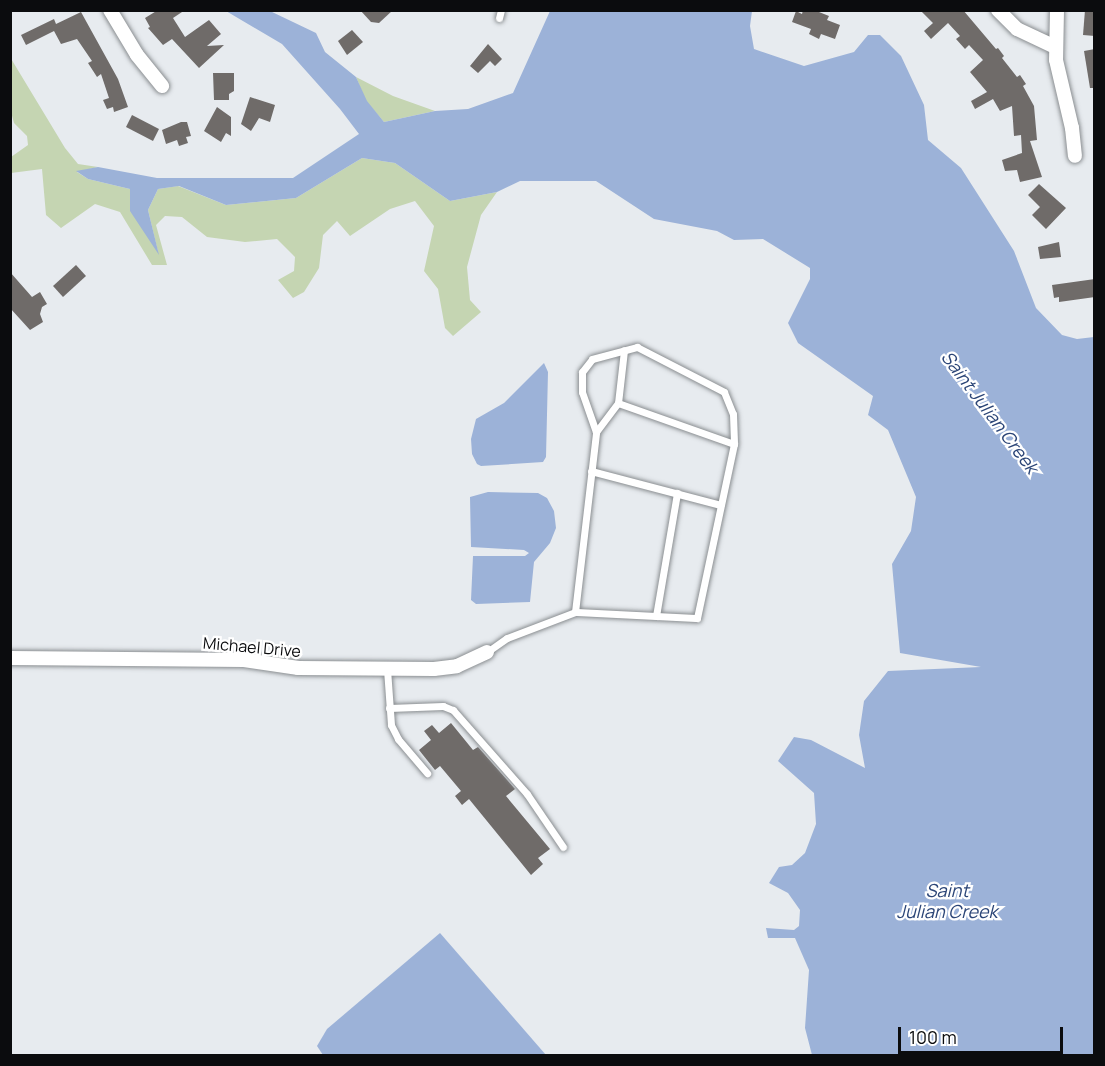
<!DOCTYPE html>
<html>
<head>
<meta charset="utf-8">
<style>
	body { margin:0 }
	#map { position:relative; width:1105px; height:1066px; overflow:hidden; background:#e7ebef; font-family:Manrope,sans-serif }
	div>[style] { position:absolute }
	.green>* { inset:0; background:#c5d5b2 }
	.water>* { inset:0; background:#9cb2d8 }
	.building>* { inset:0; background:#6f6b69 }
	.roads { filter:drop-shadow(0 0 2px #8a8e91) drop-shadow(0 0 2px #8a8e91) }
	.service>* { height:7px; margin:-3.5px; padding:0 3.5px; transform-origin:3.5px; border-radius:3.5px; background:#fff }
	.minor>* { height:14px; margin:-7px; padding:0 7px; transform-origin:7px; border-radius:7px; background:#fff }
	span { translate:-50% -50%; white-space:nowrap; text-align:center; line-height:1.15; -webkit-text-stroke:4.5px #fff; paint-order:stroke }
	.street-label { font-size:16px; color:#0b0c0e }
	.water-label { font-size:18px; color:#2b4577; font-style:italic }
	.frame { position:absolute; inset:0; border:12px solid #0b0c0e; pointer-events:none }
	.scale { position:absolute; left:898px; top:1027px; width:165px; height:27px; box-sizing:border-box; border:3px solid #0b0c0e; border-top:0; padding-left:8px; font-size:18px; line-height:21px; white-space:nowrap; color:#0b0c0e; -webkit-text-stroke:4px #fff; paint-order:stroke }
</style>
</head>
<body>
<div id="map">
	<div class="green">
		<i style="clip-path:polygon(10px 57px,65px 148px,78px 164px,98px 167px,77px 172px,88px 179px,130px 189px,158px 252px,148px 210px,158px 189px,178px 186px,226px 205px,296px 198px,362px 158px,395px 163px,450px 201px,497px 192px,481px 215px,467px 267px,470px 300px,481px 312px,453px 336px,445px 328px,438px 289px,424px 271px,434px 226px,415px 201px,390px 209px,350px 236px,337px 221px,323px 235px,319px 268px,304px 292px,293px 298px,278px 280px,294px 271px,295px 257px,277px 239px,245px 242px,207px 237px,182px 217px,165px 216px,156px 225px,167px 265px,152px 265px,120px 212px,95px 204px,61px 228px,46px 215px,42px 169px,11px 173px,11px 157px,28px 145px,27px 136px,14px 123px,11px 112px)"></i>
		<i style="clip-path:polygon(356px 77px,393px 96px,435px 111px,384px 122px,366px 101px)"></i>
	</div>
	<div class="water">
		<i style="clip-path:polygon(226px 11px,270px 11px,316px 33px,325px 52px,356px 77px,367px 101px,384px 122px,435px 111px,468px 109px,513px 93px,550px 11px,752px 11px,750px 26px,754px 49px,804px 66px,854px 52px,868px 35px,880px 35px,901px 56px,924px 105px,928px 140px,961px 168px,1014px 251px,1036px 308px,1062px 335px,1077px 339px,1094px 337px,1094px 1055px,812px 1055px,805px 1028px,809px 970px,795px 938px,768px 938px,766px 928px,794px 930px,799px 926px,800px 910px,788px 893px,769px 883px,779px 867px,792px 865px,805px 853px,816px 824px,814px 793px,778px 761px,794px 737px,811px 740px,865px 768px,859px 735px,864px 701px,888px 671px,981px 667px,900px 653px,892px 564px,911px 531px,916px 497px,888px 430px,868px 415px,873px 396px,798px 343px,788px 323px,810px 279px,810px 268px,763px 239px,734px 240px,717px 231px,654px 219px,596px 181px,520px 181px,497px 192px,450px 201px,395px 163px,362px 158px,296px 198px,226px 205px,179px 186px,158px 189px,148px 210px,159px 255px,130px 211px,130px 189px,88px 179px,76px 171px,98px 167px,157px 178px,293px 178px,359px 134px,340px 109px,282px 44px)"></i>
		<i style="clip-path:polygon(544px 363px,548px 372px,546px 457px,543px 462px,481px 466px,477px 464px,472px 454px,471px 439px,476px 419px,504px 403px)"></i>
		<i style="clip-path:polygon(488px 492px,538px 493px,547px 498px,554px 511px,556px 528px,550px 543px,534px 562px,530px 602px,476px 604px,471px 600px,473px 556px,525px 556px,529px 553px,524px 550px,471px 547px,470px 497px)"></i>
		<i style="clip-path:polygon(440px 933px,546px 1055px,323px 1055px,317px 1046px,327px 1029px)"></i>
	</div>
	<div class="building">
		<i style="clip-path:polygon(158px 10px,185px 10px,173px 18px,185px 37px,209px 20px,221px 34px,207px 46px,224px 45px,199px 68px,172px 39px,163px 45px,148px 28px,150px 27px,145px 18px)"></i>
		<i style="clip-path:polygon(360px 10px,393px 10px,379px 23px,371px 22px)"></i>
		<i style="clip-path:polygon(803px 10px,814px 10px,829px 16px,827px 20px,840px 25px,835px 39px,821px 34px,819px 39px,809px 34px,811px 29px,792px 22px,796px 11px,802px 14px)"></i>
		<i style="clip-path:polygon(920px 10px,963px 10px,996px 49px,998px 48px,1004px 56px,1002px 58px,1017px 77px,1020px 75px,1026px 84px,1023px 86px,1034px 106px,1037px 140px,1030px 141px,1042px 177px,1020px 182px,1017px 170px,1005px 171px,1002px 160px,1022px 153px,1021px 135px,1014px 136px,1012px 106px,1000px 111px,993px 99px,975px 109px,971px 101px,987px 92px,970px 72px,983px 60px,969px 45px,965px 49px,956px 39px,960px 36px,948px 23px,931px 39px,924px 31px,933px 23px)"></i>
		<i style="clip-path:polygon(1085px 10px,1095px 10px,1095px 36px,1083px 35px)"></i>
		<i style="clip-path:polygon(81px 12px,118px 79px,128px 107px,114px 112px,113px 107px,107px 109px,103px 100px,109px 98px,101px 74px,97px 77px,88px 63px,92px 61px,77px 39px,61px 44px,54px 31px,26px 45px,21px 35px,54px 19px,56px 24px)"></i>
		<i style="clip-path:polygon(352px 30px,363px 42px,347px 55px,338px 41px)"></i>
		<i style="clip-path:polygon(488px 44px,502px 59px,495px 66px,490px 61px,478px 73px,470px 66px)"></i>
		<i style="clip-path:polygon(1095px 49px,1095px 88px,1090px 88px,1084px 51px)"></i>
		<i style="clip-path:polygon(213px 73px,234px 73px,234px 91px,229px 94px,229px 100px,214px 100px)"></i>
		<i style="clip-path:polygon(250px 97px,275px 105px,270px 122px,259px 118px,251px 131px,241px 124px)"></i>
		<i style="clip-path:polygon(217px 107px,231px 117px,231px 136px,226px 133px,221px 142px,204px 131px)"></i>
		<i style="clip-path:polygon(132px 115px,159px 129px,153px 141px,126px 127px)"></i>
		<i style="clip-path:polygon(181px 122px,187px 122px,191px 136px,186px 137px,188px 143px,179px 146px,177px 140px,166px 144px,162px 130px)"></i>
		<i style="clip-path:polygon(1039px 184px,1066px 208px,1046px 229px,1032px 215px,1040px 207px,1028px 195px)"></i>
		<i style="clip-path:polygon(1059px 242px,1061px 257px,1040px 259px,1038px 247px)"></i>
		<i style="clip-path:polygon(76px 265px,86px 276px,63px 297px,53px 286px)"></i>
		<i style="clip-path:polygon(10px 272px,32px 297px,40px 292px,47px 304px,42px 307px,40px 314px,43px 322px,30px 330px,10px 308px)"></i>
		<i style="clip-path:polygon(1095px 279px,1095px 297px,1059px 302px,1059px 297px,1054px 298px,1052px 285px)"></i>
		<i style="clip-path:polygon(451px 723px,473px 750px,478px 747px,515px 789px,506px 796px,550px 849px,538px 858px,543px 864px,531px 875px,469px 799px,462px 805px,455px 796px,461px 791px,440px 766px,435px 770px,419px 750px,431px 740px,424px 731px,432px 725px,439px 733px)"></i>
	</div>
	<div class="roads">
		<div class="service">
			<i style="left:499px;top:18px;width:8px;rotate:-76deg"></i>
			<i style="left:618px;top:403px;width:123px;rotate:19.5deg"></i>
			<i style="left:596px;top:432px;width:36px;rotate:-53deg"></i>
			<i style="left:618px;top:403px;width:53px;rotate:-83.5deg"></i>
			<i style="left:591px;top:471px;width:134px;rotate:14.7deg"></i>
			<i style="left:656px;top:616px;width:125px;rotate:-80.3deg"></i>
			<i style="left:487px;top:652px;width:24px;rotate:-35deg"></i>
			<i style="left:507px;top:638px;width:73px;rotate:-20.9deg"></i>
			<i style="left:575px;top:612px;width:181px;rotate:-83.3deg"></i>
			<i style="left:596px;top:432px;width:42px;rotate:-109.3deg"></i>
			<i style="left:582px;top:392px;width:20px;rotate:-90deg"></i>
			<i style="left:582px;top:372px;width:16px;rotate:-52deg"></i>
			<i style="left:592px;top:359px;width:47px;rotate:-14.9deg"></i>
			<i style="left:637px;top:347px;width:98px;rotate:27.3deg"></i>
			<i style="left:724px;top:392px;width:24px;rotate:68deg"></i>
			<i style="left:733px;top:414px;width:30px;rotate:88deg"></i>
			<i style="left:734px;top:444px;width:178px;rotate:102deg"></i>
			<i style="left:697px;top:618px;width:122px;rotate:-177.2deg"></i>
			<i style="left:387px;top:669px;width:56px;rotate:85.9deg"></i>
			<i style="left:391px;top:725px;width:16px;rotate:63deg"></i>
			<i style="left:398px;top:739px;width:45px;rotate:49.5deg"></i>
			<i style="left:389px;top:708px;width:54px;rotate:-2.1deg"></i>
			<i style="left:443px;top:706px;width:11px;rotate:22deg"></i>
			<i style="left:453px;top:710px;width:112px;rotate:48.6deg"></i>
			<i style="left:527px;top:794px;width:64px;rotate:55.8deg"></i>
		</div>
		<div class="minor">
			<i style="left:110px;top:10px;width:52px;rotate:59deg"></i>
			<i style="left:137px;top:55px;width:40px;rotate:51deg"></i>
			<i style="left:998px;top:10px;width:27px;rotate:45deg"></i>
			<i style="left:1017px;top:29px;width:42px;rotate:25.3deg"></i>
			<i style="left:1057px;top:10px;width:50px;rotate:91.1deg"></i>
			<i style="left:1056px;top:60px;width:70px;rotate:76.8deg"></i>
			<i style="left:1072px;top:128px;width:28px;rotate:84deg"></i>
			<i style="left:10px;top:658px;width:234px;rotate:0.5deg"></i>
			<i style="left:244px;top:660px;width:55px;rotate:8.4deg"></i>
			<i style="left:298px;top:668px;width:136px;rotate:0.4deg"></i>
			<i style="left:434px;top:669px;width:23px;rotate:-7deg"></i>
			<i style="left:457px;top:666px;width:33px;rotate:-25deg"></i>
		</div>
	</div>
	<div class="street-label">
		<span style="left:252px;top:647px;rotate:5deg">Michael Drive</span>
	</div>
	<div class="water-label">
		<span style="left:990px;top:412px;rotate:53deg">Saint Julian Creek</span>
		<span style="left:947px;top:901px">Saint<br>Julian Creek</span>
	</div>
	<div class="frame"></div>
	<div class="scale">100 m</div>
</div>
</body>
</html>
